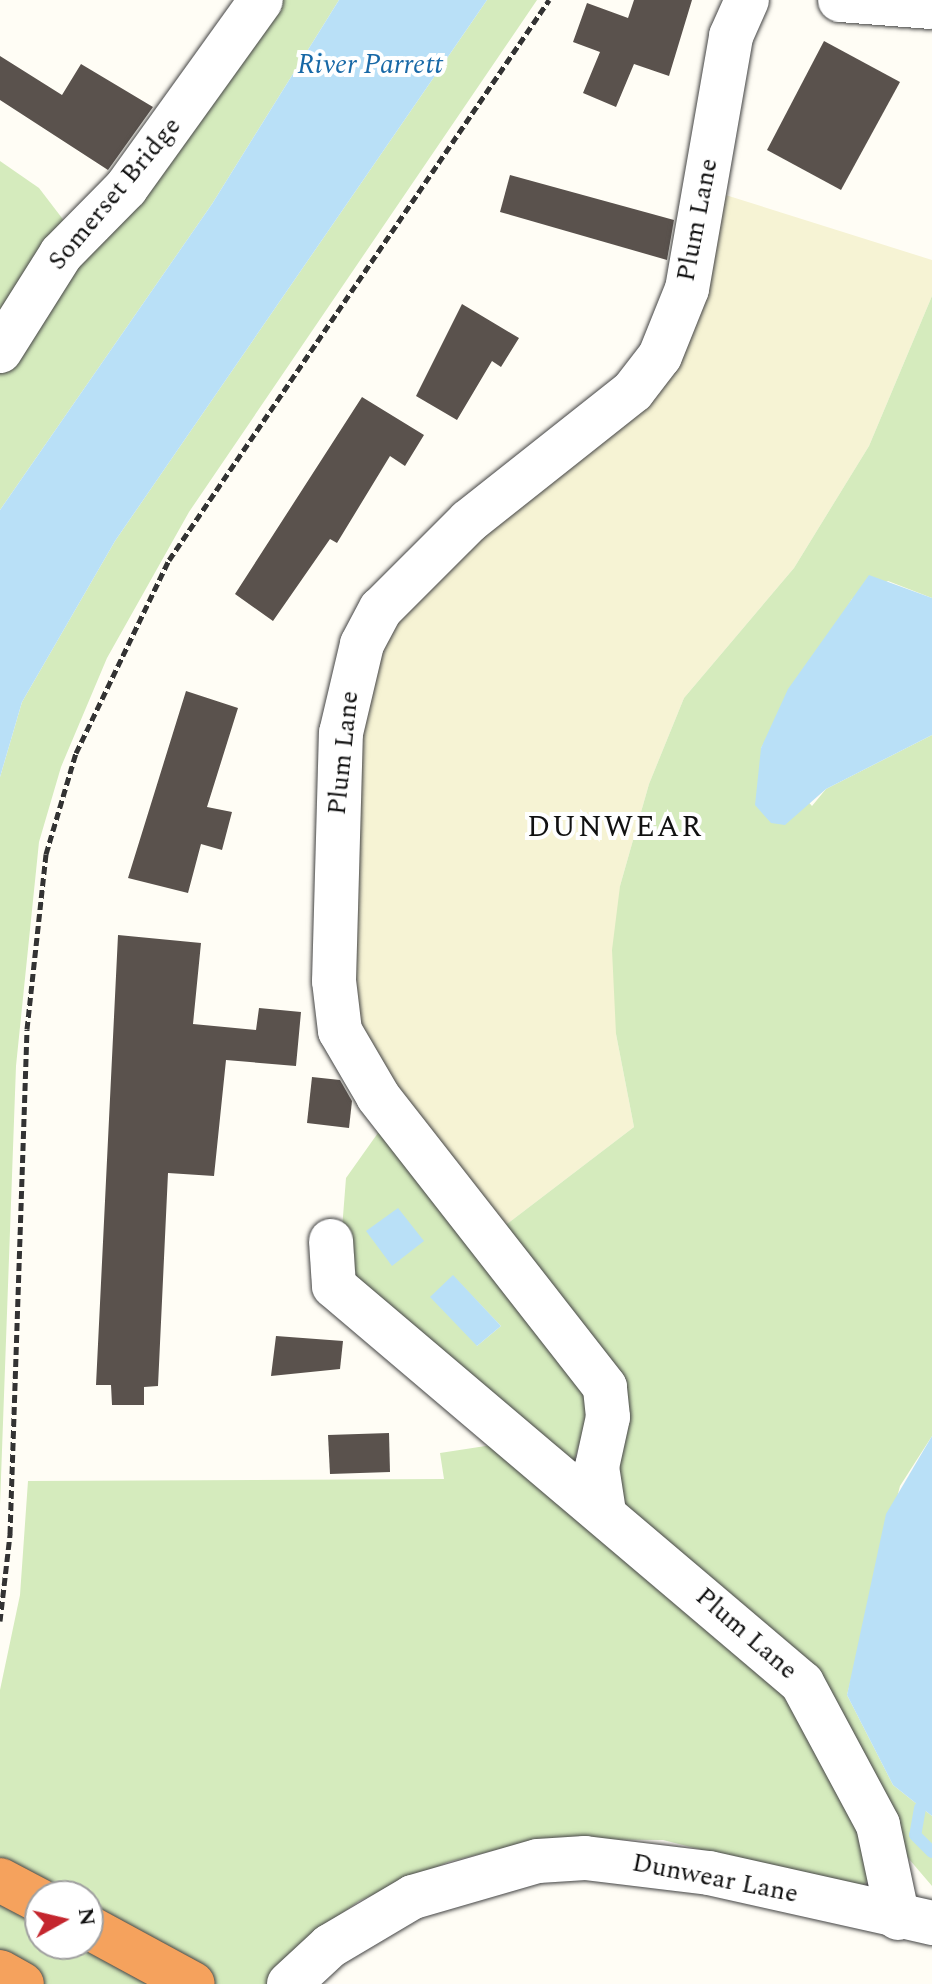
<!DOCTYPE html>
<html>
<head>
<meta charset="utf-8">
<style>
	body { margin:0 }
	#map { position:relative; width:932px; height:1984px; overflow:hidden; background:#fffdf5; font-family:Spectral,serif }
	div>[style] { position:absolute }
	.farmland>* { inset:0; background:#f6f3d4 }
	.green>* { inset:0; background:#d5ebbd }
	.water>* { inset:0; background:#b9e0f7 }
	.stream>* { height:12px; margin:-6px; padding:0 6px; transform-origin:6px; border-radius:6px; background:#b9e0f7 }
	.building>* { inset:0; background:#5a524d }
	.path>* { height:5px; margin-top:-2.5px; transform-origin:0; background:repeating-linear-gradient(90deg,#333 0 8px,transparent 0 12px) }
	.roads { filter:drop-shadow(0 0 2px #444) drop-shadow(0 0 2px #444) }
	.minor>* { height:44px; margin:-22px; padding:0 22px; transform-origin:22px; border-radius:22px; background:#fff }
	.highway>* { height:44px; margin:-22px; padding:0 22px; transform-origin:22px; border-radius:22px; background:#f5a25d }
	span { translate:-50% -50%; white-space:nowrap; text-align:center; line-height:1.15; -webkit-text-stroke:8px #fff; paint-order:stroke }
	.street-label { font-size:26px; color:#111 }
	.water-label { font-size:28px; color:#1768a6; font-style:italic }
	.quarter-label { font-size:30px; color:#111; letter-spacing:2px }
	.north { position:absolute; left:24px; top:1880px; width:80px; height:80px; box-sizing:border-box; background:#fff; border:2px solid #a0a0a0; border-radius:50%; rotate:82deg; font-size:22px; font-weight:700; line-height:32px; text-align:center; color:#111 }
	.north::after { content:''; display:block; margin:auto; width:28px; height:36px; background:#c4262e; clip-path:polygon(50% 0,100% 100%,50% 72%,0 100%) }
</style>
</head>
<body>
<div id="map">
	<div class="farmland">
		<i style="clip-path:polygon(716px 192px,932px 260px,932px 296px,869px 446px,794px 568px,684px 698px,649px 784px,620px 886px,616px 1034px,634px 1127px,499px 1230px,407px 1110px,353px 1010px,361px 683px,420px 580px,646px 399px)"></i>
	</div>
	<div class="green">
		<i style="clip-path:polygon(273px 0,339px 0,212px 204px,0 510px,0 370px)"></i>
		<i style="clip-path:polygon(487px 0,537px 0,189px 512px,107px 658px,61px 767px,39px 842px,16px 1066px,0 1505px,0 777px,22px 702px,115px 541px)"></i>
		<i style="clip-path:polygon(0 161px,39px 188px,65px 222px,0 334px)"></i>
		<i style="clip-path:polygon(932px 296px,932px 598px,888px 581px,852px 599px,761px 748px,812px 806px,826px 789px,932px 735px,932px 1436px,900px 1486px,847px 1695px,893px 1785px,932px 1816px,932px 1886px,897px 1845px,875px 1789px,616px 1497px,618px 1434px,499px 1230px,634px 1127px,616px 1034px,612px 950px,620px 886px,649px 784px,684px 698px,794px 568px,869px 446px)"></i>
		<i style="clip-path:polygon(evenodd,385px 1123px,594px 1394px,573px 1465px,353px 1280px,342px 1229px,346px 1178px,385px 1123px,453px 1276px,501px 1326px,477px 1346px,453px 1276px)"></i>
		<i style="clip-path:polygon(evenodd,505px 1443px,759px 1661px,851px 1787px,870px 1875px,865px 1884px,854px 1888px,663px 1840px,540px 1839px,448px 1862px,359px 1901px,298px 1945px,268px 1984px,0 1984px,0 1690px,20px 1595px,28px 1481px,444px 1479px,440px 1453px,505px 1443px,40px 1896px,88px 1896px,88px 1944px,40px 1944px,40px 1896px)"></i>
	</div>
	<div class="water">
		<i style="clip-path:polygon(339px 0,487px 0,115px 541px,22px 702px,0 777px,0 510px,212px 204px)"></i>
		<i style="clip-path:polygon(869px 575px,932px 598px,932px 735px,826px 789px,785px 825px,771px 823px,755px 805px,761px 748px,788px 689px)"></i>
		<i style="clip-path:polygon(398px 1208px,424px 1241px,392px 1266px,366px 1231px)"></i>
		<i style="clip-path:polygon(453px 1275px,501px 1326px,477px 1346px,430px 1297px)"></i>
		<i style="clip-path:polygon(932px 1436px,932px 1816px,893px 1785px,847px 1695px,886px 1514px)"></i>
	</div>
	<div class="stream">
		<i style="left:920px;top:1808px;width:27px;rotate:100deg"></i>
		<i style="left:915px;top:1835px;width:24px;rotate:45deg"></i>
	</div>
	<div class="building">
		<i style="clip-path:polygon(634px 0,692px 0,669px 76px,634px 64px,616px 107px,583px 93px,600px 52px,573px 42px,587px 3px,628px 18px)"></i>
		<i style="clip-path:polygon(824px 41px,900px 82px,841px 190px,767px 150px)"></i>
		<i style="clip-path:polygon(0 56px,62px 95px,81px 64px,153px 107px,108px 170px,0 100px)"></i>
		<i style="clip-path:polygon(510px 175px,674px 220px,667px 260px,500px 212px)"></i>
		<i style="clip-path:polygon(462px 304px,519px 338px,501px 367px,492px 361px,457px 420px,416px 396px)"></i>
		<i style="clip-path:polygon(362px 397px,424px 435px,405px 466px,390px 456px,337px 543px,330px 539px,273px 621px,235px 594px)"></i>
		<i style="clip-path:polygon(186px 691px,238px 708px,207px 807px,232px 812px,222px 850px,201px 844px,188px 893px,128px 878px)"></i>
		<i style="clip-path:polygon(118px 935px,201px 943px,193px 1024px,256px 1030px,259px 1008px,301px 1012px,296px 1066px,226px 1060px,214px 1176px,168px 1173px,158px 1386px,144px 1387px,144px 1405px,112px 1405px,111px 1385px,96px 1385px)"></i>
		<i style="clip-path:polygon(312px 1077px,340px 1080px,352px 1101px,349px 1128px,307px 1123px)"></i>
		<i style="clip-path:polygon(276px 1336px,343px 1341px,340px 1369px,271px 1376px)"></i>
		<i style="clip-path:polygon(389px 1433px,390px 1472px,330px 1474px,328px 1435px)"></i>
	</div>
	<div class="path">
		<i style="left:0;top:1621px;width:88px;rotate:-83.4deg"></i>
		<i style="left:10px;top:1534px;width:505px;rotate:-88.07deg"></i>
		<i style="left:27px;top:1029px;width:176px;rotate:-83.8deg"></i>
		<i style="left:46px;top:854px;width:105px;rotate:-73.5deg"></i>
		<i style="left:76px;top:753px;width:214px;rotate:-64.3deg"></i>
		<i style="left:169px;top:560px;width:677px;rotate:-55.84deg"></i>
	</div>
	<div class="roads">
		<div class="minor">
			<i style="left:840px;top:0;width:92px;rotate:4.4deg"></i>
			<i style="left:0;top:351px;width:115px;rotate:-57.8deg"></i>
			<i style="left:61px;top:254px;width:93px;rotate:-45.4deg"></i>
			<i style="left:126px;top:188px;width:231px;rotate:-54.3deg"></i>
			<i style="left:331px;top:1241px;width:45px;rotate:86.2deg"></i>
			<i style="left:334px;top:1286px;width:614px;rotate:40.31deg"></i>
			<i style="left:802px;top:1683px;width:161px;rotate:61.8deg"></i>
			<i style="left:878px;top:1825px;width:95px;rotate:77.9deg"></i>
			<i style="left:604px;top:1512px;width:46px;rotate:-98.8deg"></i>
			<i style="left:597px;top:1467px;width:51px;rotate:-77.6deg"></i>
			<i style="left:608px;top:1417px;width:30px;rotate:-96deg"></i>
			<i style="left:605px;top:1387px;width:369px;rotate:-128deg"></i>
			<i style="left:378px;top:1096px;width:75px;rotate:-120.3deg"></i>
			<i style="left:340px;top:1031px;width:50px;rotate:-96.8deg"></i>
			<i style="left:334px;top:981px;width:248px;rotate:-88.4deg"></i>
			<i style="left:341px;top:733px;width:91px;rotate:-76.7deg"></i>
			<i style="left:362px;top:644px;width:40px;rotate:-62deg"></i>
			<i style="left:381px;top:609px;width:124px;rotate:-45deg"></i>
			<i style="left:469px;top:521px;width:209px;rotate:-38.4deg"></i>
			<i style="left:633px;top:391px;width:44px;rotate:-52.4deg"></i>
			<i style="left:660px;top:356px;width:72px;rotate:-68.1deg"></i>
			<i style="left:687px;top:289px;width:257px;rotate:-80.1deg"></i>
			<i style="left:731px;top:36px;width:39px;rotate:-66deg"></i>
			<i style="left:289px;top:1984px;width:56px;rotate:-42.8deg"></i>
			<i style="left:330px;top:1946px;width:96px;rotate:-30.6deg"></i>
			<i style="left:413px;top:1897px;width:130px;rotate:-16.1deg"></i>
			<i style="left:538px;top:1861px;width:47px;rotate:-3.7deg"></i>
			<i style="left:585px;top:1858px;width:125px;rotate:6.9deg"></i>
			<i style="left:709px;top:1873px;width:229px;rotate:12.6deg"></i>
		</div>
		<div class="highway">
			<i style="left:0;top:1880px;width:45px;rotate:27.7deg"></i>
			<i style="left:88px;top:1927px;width:119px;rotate:28.5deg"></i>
			<i style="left:0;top:1972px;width:25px;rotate:29deg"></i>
		</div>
	</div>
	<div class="street-label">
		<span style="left:115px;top:194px;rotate:-50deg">Somerset Bridge</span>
		<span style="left:698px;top:220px;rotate:-79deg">Plum Lane</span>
		<span style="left:344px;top:753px;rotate:-84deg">Plum Lane</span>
		<span style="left:746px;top:1634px;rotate:41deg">Plum Lane</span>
		<span style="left:715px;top:1879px;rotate:11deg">Dunwear Lane</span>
	</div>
	<div class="water-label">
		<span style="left:370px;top:65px">River Parrett</span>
	</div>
	<div class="quarter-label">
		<span style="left:615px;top:827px">DUNWEAR</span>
	</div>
	<div class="north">N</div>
</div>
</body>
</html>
